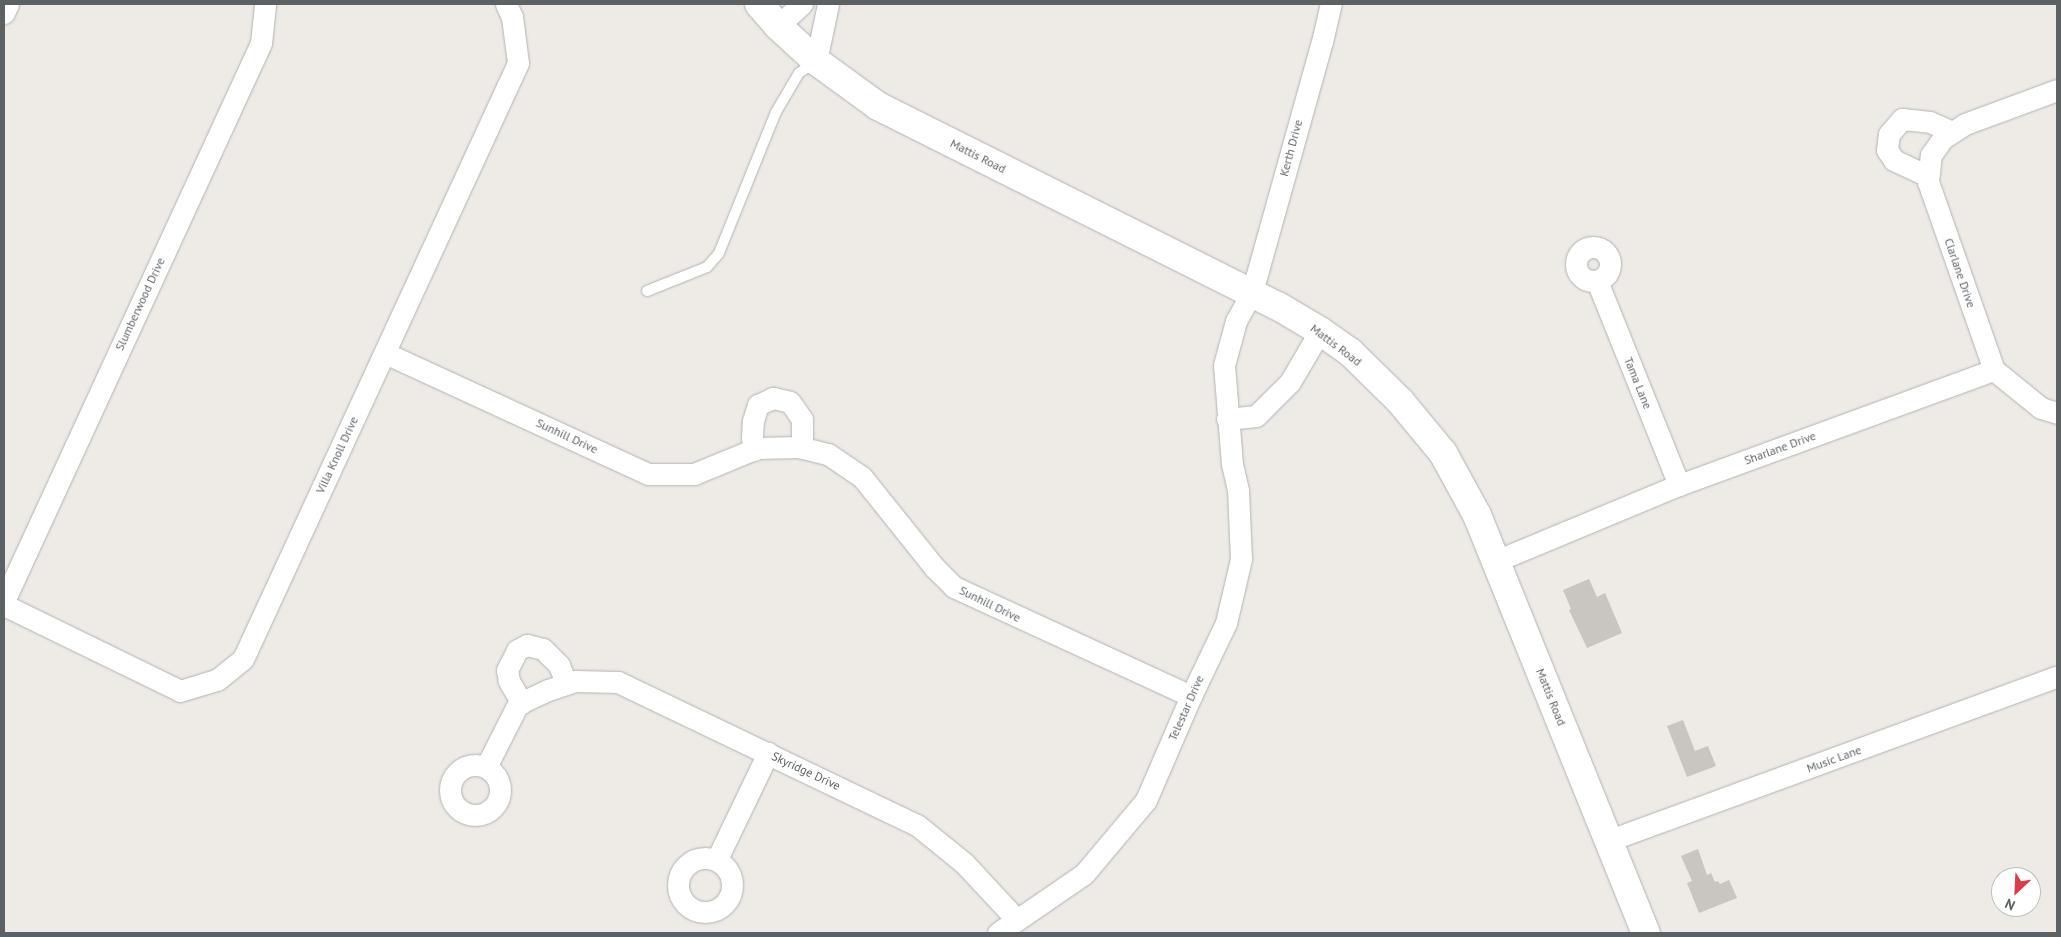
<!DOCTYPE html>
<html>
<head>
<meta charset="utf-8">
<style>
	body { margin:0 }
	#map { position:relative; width:2061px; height:937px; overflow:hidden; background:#eeeae5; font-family:"PT Sans",sans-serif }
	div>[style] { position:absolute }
	.building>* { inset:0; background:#c9c5c1 }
	.roads { filter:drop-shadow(0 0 1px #b0b3b6) drop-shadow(0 0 1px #b0b3b6) }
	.service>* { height:10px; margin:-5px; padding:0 5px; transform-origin:5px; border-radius:5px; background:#fff }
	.minor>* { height:21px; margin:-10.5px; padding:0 10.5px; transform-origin:10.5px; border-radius:10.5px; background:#fff }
	.minor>.ring { margin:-10.5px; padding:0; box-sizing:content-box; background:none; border:21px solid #fff; border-radius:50% }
	.secondary>* { height:28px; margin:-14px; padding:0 14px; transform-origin:14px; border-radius:14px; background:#fff }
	span { translate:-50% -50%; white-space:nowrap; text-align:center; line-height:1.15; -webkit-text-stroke:4.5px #fff; paint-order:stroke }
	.street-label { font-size:12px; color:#5c6164 }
	.frame { position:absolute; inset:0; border:5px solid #5c6164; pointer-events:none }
	.north { position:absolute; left:1991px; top:867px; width:50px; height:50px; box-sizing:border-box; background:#fff; border:1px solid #bec0c1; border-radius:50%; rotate:205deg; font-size:14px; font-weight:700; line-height:20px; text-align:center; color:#5c6164 }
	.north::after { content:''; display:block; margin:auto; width:18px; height:22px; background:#dc3c4a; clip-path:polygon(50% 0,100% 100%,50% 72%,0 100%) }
</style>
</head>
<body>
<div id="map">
	<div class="building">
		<i style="clip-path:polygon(1589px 579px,1597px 597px,1605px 593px,1622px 633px,1587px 648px,1569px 610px,1571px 609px,1563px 590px)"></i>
		<i style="clip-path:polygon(1683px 720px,1695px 751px,1708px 746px,1716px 766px,1687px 777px,1667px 726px)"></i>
		<i style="clip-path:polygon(1698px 849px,1707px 875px,1711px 873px,1715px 882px,1718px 881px,1720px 884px,1729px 880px,1737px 898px,1699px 913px,1687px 883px,1692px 881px,1681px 856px)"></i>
	</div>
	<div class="roads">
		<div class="service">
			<i style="left:647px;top:291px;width:65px;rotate:-21.8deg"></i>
			<i style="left:707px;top:267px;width:18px;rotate:-49deg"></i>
			<i style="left:719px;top:253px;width:152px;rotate:-68deg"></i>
			<i style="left:776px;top:112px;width:45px;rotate:-59.5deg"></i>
			<i style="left:799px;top:73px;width:19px;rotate:-35deg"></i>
		</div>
		<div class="minor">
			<i style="left:4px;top:13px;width:10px;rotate:-66deg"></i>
			<i style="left:778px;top:26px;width:33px;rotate:-43deg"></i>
			<i style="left:816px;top:61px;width:58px;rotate:-78.1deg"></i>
			<i style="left:1928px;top:176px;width:38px;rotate:-155deg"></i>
			<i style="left:1894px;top:160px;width:12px;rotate:-125deg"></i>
			<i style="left:1887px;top:150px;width:16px;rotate:-83deg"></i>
			<i style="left:1889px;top:134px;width:20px;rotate:-49deg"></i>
			<i style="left:1902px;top:119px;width:28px;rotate:6deg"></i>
			<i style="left:1930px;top:122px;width:24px;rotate:24deg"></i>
			<i class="ring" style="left:1576px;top:247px;width:13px;height:13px"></i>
			<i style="left:1597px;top:281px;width:220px;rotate:68.1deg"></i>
			<i style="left:385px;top:353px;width:289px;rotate:24.7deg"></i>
			<i style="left:648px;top:474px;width:46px"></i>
			<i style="left:694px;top:474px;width:68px;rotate:-22.4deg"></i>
			<i style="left:757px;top:448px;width:42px;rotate:-1.4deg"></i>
			<i style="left:799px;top:447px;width:30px;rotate:14deg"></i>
			<i style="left:828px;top:454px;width:41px;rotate:34.1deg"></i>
			<i style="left:862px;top:477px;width:117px;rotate:51.3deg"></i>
			<i style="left:935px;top:568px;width:27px;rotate:45deg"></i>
			<i style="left:954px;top:587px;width:261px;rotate:24.7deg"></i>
			<i style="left:1994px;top:370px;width:199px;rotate:-109.3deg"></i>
			<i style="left:1928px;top:182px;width:27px;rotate:-84deg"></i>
			<i style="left:1931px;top:155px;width:19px;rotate:-55deg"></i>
			<i style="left:1942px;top:139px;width:27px;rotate:-33deg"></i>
			<i style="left:1965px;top:124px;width:98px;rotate:-20.3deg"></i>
			<i style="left:1227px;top:419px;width:29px;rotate:-6deg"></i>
			<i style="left:1256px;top:416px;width:48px;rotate:-45deg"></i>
			<i style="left:1290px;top:382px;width:59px;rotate:-59.5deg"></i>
			<i style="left:754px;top:450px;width:12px;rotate:-99deg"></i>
			<i style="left:752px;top:438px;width:17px;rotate:-87deg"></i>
			<i style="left:753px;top:421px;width:17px;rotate:-73deg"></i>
			<i style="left:758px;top:405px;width:17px;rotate:-25deg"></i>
			<i style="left:773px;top:398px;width:17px;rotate:13deg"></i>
			<i style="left:790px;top:402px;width:21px;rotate:55deg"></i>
			<i style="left:802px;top:419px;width:29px;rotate:90deg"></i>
			<i style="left:1496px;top:561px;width:198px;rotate:-22.6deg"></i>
			<i style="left:1679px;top:485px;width:335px;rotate:-20.1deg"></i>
			<i style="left:1994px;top:370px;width:60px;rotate:39deg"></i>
			<i style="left:2041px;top:408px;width:17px;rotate:17deg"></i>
			<i style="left:4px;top:601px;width:614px;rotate:-65.27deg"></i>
			<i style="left:261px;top:43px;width:39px;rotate:-84deg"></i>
			<i style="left:4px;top:605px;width:196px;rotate:26deg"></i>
			<i style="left:180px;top:691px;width:39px;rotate:-17deg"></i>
			<i style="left:217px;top:680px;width:33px;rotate:-39deg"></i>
			<i style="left:243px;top:659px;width:656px;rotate:-65.23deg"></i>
			<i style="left:518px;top:63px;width:46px;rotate:-97.4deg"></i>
			<i style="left:512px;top:17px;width:14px;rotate:-115deg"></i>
			<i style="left:522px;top:703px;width:26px;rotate:-121deg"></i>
			<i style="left:509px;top:681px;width:11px;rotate:-100deg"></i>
			<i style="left:507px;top:670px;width:22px;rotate:-63deg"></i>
			<i style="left:517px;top:650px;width:11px;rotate:-27deg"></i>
			<i style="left:527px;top:645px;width:16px;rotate:14deg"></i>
			<i style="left:543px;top:649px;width:23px;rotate:45deg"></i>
			<i style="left:559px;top:665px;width:19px;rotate:69deg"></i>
			<i class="ring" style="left:450px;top:765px;width:29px;height:29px"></i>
			<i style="left:486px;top:767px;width:71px;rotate:-63.1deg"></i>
			<i style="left:518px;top:704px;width:33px;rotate:-25deg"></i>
			<i style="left:548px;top:690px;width:28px;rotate:-18deg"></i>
			<i style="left:575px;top:681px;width:43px;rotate:1.3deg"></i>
			<i style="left:618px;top:682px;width:331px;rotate:25.6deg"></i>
			<i style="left:917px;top:825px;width:60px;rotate:39deg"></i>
			<i style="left:964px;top:863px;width:76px;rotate:47.1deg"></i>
			<i style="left:1610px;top:840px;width:476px;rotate:-20.1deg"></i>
			<i class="ring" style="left:678px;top:858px;width:33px;height:33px"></i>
			<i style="left:717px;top:859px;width:118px;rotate:-64.3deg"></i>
			<i style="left:998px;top:933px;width:104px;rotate:-34.5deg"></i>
			<i style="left:1084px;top:874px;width:97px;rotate:-50deg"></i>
			<i style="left:1146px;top:800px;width:113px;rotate:-66.6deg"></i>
			<i style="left:1191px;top:696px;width:81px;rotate:-64.4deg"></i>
			<i style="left:1226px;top:623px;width:66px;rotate:-76.8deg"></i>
			<i style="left:1241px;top:559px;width:69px;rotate:-92.5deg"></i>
			<i style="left:1238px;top:490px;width:27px;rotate:-103deg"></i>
			<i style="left:1232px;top:464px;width:99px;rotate:-94.6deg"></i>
			<i style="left:1224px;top:365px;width:46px;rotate:-74.7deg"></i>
			<i style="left:1236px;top:321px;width:33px;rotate:-61deg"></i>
			<i style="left:1252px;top:292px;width:260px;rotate:-74.4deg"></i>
			<i style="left:1322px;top:42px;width:39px;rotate:-77deg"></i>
		</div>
		<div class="secondary">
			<i style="left:759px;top:4px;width:29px;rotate:49deg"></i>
			<i style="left:778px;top:26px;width:52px;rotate:42.6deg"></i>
			<i style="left:816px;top:61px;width:77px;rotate:36deg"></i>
			<i style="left:878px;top:106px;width:447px;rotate:26.6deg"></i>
			<i style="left:1278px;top:306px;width:49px;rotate:30.8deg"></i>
			<i style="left:1320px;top:331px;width:37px;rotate:35deg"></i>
			<i style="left:1350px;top:352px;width:70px;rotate:44.4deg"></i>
			<i style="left:1400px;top:401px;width:67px;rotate:50.4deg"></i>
			<i style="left:1443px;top:453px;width:71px;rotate:61.3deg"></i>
			<i style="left:1477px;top:515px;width:451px;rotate:68deg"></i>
		</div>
	</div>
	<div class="street-label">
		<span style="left:1291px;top:148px;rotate:-75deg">Kerth Drive</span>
		<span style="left:978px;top:156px;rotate:27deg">Mattis Road</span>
		<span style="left:1960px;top:273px;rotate:71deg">Clarlane Drive</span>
		<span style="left:140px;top:304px;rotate:-65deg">Slumberwood Drive</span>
		<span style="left:1336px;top:345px;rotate:37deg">Mattis Road</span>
		<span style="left:1638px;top:383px;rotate:68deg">Tama Lane</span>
		<span style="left:567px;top:436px;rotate:25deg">Sunhill Drive</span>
		<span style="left:1780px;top:448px;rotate:-20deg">Sharlane Drive</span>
		<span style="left:337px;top:455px;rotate:-65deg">Villa Knoll Drive</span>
		<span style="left:990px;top:604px;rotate:26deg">Sunhill Drive</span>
		<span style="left:1551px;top:697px;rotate:68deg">Mattis Road</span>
		<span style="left:1186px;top:708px;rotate:-66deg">Telestar Drive</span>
		<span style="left:1834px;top:759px;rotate:-20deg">Music Lane</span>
		<span style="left:806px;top:771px;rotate:25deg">Skyridge Drive</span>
	</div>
	<div class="frame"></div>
	<div class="north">N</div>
</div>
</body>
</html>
